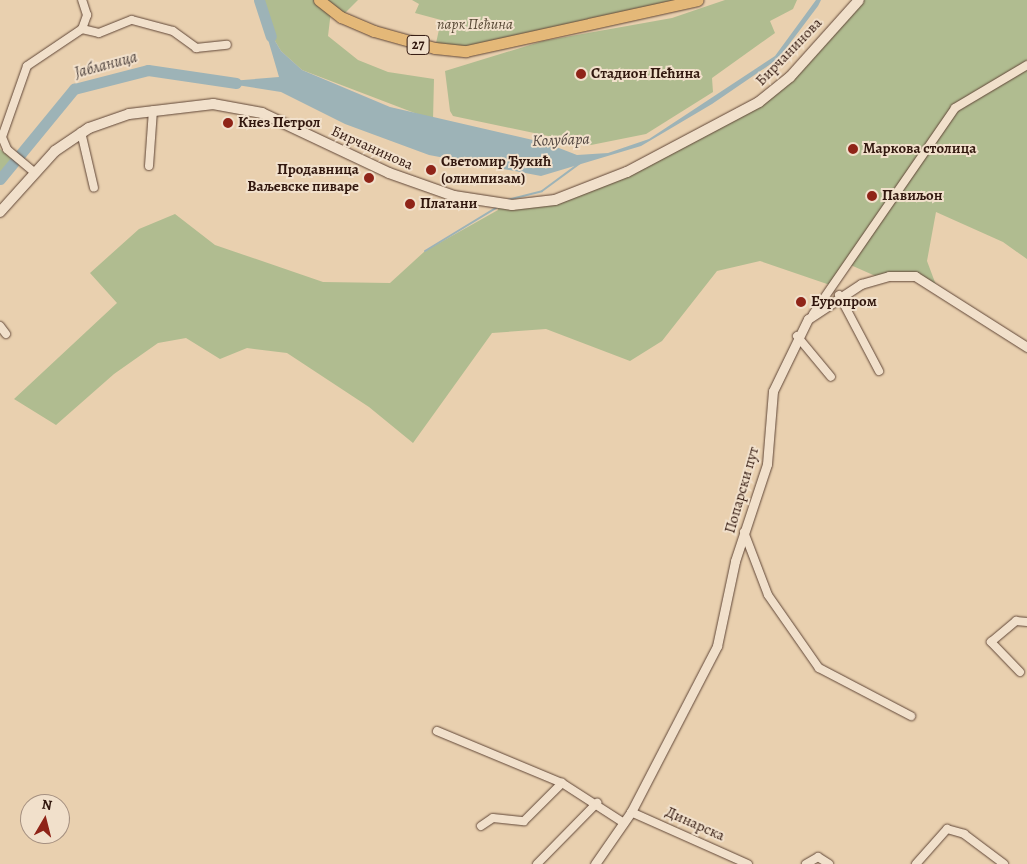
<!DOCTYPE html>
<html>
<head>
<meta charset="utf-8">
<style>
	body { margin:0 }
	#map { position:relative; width:1027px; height:864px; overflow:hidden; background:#e9d0af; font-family:Alegreya,serif }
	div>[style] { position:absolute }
	.green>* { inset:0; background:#b0bc90 }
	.water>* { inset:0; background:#9db3b7 }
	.stream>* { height:2px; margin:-1px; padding:0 1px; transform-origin:1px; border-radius:1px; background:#9db3b7 }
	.river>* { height:11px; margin:-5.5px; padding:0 5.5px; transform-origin:5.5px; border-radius:5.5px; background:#9db3b7 }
	.roads { filter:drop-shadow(0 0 1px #604637) drop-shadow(0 0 1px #604637) }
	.minor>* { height:8px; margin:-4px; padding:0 4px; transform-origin:4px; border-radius:4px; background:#f1e0cb }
	.tertiary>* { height:9px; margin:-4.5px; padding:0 4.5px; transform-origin:4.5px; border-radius:4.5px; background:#f1e0cb }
	.secondary>* { height:10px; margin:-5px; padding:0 5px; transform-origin:5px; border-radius:5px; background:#f1e0cb }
	.primary>* { height:11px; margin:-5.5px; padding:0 5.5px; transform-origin:5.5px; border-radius:5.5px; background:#e4b878 }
	.dots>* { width:14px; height:14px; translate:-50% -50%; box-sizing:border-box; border:2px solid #f1e0cb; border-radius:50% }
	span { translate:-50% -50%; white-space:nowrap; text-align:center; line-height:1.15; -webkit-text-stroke:4px #f1e0cb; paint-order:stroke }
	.shield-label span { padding:1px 4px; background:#f1e0cb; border:1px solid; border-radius:4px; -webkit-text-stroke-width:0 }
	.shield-label { font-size:14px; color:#32180f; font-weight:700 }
	.park-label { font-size:15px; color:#584936; font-style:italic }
	.street-label { font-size:15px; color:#32180f }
	.poi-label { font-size:15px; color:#32180f; font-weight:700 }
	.left { translate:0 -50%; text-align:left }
	.right { translate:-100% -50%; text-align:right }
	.water-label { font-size:16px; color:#524641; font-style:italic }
	.north { position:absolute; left:20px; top:794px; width:50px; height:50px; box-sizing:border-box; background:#f1e0cb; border:1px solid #a59080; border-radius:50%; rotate:8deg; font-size:14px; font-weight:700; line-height:20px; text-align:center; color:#32180f }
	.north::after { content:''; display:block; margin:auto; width:18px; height:22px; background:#8f2418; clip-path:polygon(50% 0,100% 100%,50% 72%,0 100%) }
</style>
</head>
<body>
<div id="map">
	<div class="green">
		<i style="clip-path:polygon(259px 0,358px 0,341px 17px,331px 11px,328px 36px,358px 60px,388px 72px,434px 79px,433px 120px,302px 70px,281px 51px,262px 19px)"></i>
		<i style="clip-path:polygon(412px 0,691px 0,474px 51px,435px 48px,441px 20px,415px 13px,419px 4px)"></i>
		<i style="clip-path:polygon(725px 0,797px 0,793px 9px,770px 21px,775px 33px,712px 78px,713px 92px,646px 134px,591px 145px,453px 116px,450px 111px,445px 71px,543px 41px,672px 18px)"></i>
		<i style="clip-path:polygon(859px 0,1027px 0,1027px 259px,1003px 242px,936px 212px,927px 261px,936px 285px,928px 281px,880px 278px,846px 263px,830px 285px,760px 261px,717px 271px,662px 341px,630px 361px,546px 329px,492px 333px,413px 443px,369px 407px,287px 353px,247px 348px,220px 359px,186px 338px,158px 343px,114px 374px,56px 425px,14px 399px,117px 303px,90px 273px,139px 229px,175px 214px,215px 245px,323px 282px,390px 283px,425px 251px,498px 210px,499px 204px,568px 196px,759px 102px)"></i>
		<i style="clip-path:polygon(0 149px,14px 161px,0 179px)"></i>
	</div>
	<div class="water">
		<i style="clip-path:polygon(816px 0,821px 0,818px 6px,778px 59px,712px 104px,641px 146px,541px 176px,429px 155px,345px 124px,281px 92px,218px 82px,279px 77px,262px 19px,281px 51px,302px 70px,390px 107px,546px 143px,577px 155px,608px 153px,649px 139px,775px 56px)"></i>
	</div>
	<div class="stream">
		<i style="left:507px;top:200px;width:36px;rotate:-14deg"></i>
		<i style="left:542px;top:191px;width:47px;rotate:-36.4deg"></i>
		<i style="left:425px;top:251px;width:87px;rotate:-31.3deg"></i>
	</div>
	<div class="river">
		<i style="left:259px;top:0;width:38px;rotate:72deg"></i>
		<i style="left:0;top:179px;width:117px;rotate:-50.6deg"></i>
		<i style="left:74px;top:89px;width:76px;rotate:-14.4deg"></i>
		<i style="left:148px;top:70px;width:89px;rotate:8.4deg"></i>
	</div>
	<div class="roads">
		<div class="minor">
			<i style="left:82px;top:29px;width:17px;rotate:13deg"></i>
			<i style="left:99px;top:33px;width:35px;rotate:-22deg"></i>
			<i style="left:132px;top:20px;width:42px;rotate:15deg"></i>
			<i style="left:173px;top:31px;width:29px;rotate:36deg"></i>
			<i style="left:196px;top:48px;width:31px;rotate:-6deg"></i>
			<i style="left:81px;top:132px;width:57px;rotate:76.9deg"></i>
			<i style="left:149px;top:166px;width:56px;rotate:-85.9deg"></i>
			<i style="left:34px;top:172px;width:35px;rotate:-140deg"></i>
			<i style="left:7px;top:149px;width:13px;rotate:-113deg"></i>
			<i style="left:2px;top:137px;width:75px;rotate:-70.6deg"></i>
			<i style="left:27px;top:66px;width:66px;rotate:-33.9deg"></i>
			<i style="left:82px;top:29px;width:15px;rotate:-70deg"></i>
			<i style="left:87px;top:15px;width:16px;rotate:-108deg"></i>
			<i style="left:839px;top:295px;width:86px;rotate:62.2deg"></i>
			<i style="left:813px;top:314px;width:250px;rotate:-55.4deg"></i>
			<i style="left:955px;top:108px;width:84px;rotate:-30.8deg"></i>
			<i style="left:0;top:326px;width:10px;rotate:53deg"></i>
			<i style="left:797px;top:336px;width:53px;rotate:50.3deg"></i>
			<i style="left:744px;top:532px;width:67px;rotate:69.1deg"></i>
			<i style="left:768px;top:595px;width:89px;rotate:55.1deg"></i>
			<i style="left:819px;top:668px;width:104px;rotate:27.6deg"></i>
			<i style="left:1020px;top:672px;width:42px;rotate:-134deg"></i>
			<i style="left:991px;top:642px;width:33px;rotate:-40deg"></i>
			<i style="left:1016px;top:621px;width:11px;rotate:5deg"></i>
			<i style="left:437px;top:731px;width:135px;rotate:22.6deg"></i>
			<i style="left:562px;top:783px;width:74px;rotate:32.8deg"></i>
			<i style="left:631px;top:812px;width:128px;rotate:24deg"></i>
			<i style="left:481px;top:826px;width:14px;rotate:-34deg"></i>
			<i style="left:493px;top:818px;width:31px;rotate:6deg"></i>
			<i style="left:524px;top:821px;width:54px;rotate:-45deg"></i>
			<i style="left:537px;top:864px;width:86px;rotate:-45.5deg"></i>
			<i style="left:806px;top:864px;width:14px;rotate:-30deg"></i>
			<i style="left:818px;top:857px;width:13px;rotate:32deg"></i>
			<i style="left:916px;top:864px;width:47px;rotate:-48.5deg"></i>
			<i style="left:947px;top:829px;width:18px;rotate:16deg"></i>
			<i style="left:964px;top:834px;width:50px;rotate:36.9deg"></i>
		</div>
		<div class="tertiary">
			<i style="left:595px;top:864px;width:63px;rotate:-55.3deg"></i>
			<i style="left:631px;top:812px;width:187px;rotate:-62.6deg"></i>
			<i style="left:717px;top:646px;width:87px;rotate:-78deg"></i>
			<i style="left:735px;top:561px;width:102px;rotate:-71.7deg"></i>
			<i style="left:767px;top:464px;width:73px;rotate:-85.3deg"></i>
			<i style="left:773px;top:391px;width:80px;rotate:-64.1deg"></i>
			<i style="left:808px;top:319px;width:64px;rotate:-33.4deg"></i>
			<i style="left:861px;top:284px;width:29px;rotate:-16deg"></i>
			<i style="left:889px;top:276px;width:26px"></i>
			<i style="left:915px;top:276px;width:133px;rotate:32.4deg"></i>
		</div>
		<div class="secondary">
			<i style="left:0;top:212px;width:82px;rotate:-48deg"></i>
			<i style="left:55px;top:151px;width:41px;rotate:-34.1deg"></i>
			<i style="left:89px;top:128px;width:42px;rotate:-19.3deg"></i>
			<i style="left:129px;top:114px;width:85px;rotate:-6.8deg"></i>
			<i style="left:213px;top:104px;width:50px;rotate:10.4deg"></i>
			<i style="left:262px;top:113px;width:140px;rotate:25.3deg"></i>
			<i style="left:389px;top:173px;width:69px;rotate:19.5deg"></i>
			<i style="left:454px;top:196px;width:59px;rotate:8.8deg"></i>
			<i style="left:512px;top:205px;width:43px;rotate:-6.6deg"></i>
			<i style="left:555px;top:200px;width:77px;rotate:-21.3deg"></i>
			<i style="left:627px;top:172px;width:149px;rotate:-27.9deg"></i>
			<i style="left:759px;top:102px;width:40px;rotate:-39deg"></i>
			<i style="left:790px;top:77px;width:103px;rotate:-48.1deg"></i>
		</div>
		<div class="primary">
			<i style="left:319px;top:0;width:28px;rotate:38deg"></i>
			<i style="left:341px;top:17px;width:36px;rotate:23deg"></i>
			<i style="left:374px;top:31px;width:63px;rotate:15.6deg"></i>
			<i style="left:435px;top:48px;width:31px;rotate:6deg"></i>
			<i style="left:466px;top:51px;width:237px;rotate:-12.4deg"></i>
		</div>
	</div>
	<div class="dots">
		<i style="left:581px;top:74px;background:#8f2418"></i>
		<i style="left:228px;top:123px;background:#8f2418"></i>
		<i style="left:853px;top:149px;background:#8f2418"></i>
		<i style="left:431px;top:170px;background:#8f2418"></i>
		<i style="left:369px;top:178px;background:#8f2418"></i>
		<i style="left:872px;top:196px;background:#8f2418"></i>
		<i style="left:410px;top:204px;background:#8f2418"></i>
		<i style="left:801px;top:302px;background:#8f2418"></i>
	</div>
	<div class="shield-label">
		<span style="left:418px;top:45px">27</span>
	</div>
	<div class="park-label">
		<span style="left:475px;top:25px">парк Пећина</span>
	</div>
	<div class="street-label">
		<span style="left:789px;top:52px;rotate:-46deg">Бирчанинова</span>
		<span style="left:372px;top:148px;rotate:24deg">Бирчанинова</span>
		<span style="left:742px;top:490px;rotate:-74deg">Попарски пут</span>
		<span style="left:695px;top:824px;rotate:24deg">Динарска</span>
	</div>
	<div class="poi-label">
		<span class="left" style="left:591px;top:74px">Стадион Пећина</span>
		<span class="left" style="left:238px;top:123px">Кнез Петрол</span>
		<span class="left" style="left:863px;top:149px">Маркова столица</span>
		<span class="left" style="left:441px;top:170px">Светомир Ђукић<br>(олимпизам)</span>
		<span class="right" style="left:359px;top:178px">Продавница<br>Ваљевске пиваре</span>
		<span class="left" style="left:882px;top:196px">Павиљон</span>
		<span class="left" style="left:420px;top:204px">Платани</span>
		<span class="left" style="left:811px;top:302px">Еуропром</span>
	</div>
	<div class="water-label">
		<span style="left:106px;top:65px;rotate:-15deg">Јабланица</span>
		<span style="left:561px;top:140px;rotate:-2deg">Колубара</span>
	</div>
	<div class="north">N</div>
</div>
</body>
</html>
